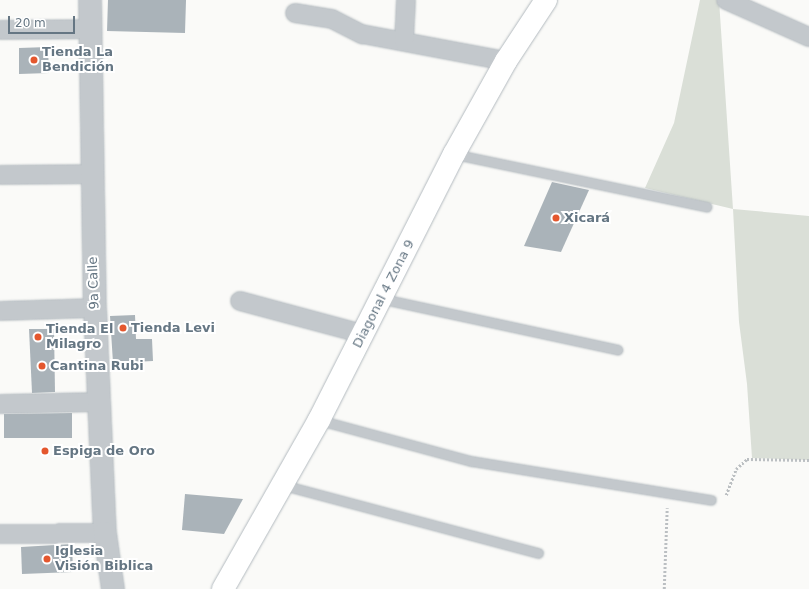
<!DOCTYPE html>
<html>
<head>
<meta charset="utf-8">
<style>
	body { margin:0 }
	#map { position:relative; width:809px; height:589px; overflow:hidden; background:#fafaf8; font-family:"DejaVu Sans",sans-serif }
	div>[style] { position:absolute }
	.green>* { inset:0; background:#dadfd7 }
	.building>* { inset:0; background:#aab3b9 }
	.path>* { height:2.5px; margin-top:-1.25px; transform-origin:0; background:repeating-linear-gradient(90deg,#bbbfc2 0 2px,transparent 0 4px) }
	.roads { filter:drop-shadow(0 0 1px #b3babf) drop-shadow(0 0 1px #b3babf) }
	.service>* { height:9px; margin:-4.5px; padding:0 4.5px; transform-origin:4.5px; border-radius:4.5px; background:#c3c8cc }
	.minor>* { height:18px; margin:-9px; padding:0 9px; transform-origin:9px; border-radius:9px; background:#c3c8cc }
	.tertiary>* { height:22px; margin:-11px; padding:0 11px; transform-origin:11px; border-radius:11px; background:#c3c8cc }
	.secondary>* { height:22px; margin:-11px; padding:0 11px; transform-origin:11px; border-radius:11px; background:#fff }
	.dots>* { width:11px; height:11px; translate:-50% -50%; box-sizing:border-box; border:2px solid #fff; border-radius:50% }
	span { translate:-50% -50%; white-space:nowrap; text-align:center; line-height:1.15; -webkit-text-stroke:4px #fff; paint-order:stroke }
	.poi-label { font-size:13px; color:#657683; font-weight:700 }
	.left { translate:0 -50%; text-align:left }
	.street-label { font-size:13px; color:#657683 }
	.scale { position:absolute; left:8px; top:16px; width:67px; height:18px; box-sizing:border-box; border:2px solid #657683; border-top:0; padding-left:5px; font-size:12px; line-height:14px; white-space:nowrap; color:#657683; -webkit-text-stroke:3px #fff; paint-order:stroke }
</style>
</head>
<body>
<div id="map">
	<div class="green">
		<i style="clip-path:polygon(700px 0,719px 0,733px 209px,809px 216px,809px 460px,752px 458px,747px 384px,739px 322px,733px 209px,645px 188px,674px 123px)"></i>
	</div>
	<div class="building">
		<i style="clip-path:polygon(108px 0,186px 0,185px 33px,107px 31px)"></i>
		<i style="clip-path:polygon(48px 47px,49px 73px,19px 74px,19px 48px)"></i>
		<i style="clip-path:polygon(552px 182px,589px 190px,561px 252px,524px 246px)"></i>
		<i style="clip-path:polygon(135px 315px,136px 339px,152px 339px,153px 361px,113px 363px,110px 316px)"></i>
		<i style="clip-path:polygon(29px 329px,54px 329px,55px 392px,32px 393px)"></i>
		<i style="clip-path:polygon(72px 413px,72px 438px,4px 438px,4px 414px)"></i>
		<i style="clip-path:polygon(185px 494px,243px 499px,224px 534px,182px 530px)"></i>
		<i style="clip-path:polygon(72px 544px,73px 572px,22px 574px,21px 547px)"></i>
	</div>
	<div class="path">
		<i style="left:726px;top:495px;width:28px;rotate:-69deg"></i>
		<i style="left:736px;top:469px;width:15px;rotate:-42deg"></i>
		<i style="left:747px;top:459px;width:62px;rotate:0.9deg"></i>
		<i style="left:664px;top:589px;width:81px;rotate:-87.9deg"></i>
	</div>
	<div class="roads">
		<div class="service">
			<i style="left:454px;top:154px;width:258px;rotate:11.8deg"></i>
			<i style="left:383px;top:299px;width:240px;rotate:12.2deg"></i>
			<i style="left:319px;top:420px;width:157px;rotate:15.1deg"></i>
			<i style="left:471px;top:461px;width:243px;rotate:9.2deg"></i>
			<i style="left:283px;top:485px;width:264px;rotate:14.9deg"></i>
		</div>
		<div class="minor">
			<i style="left:726px;top:0;width:91px;rotate:24deg"></i>
			<i style="left:295px;top:13px;width:37px;rotate:9deg"></i>
			<i style="left:332px;top:19px;width:34px;rotate:27deg"></i>
			<i style="left:362px;top:34px;width:147px;rotate:10.6deg"></i>
			<i style="left:0;top:30px;width:90px;rotate:-0.6deg"></i>
			<i style="left:404px;top:41px;width:41px;rotate:-87.2deg"></i>
			<i style="left:0;top:175px;width:92px;rotate:-0.6deg"></i>
			<i style="left:240px;top:301px;width:127px;rotate:15deg"></i>
			<i style="left:0;top:311px;width:95px;rotate:-1.8deg"></i>
			<i style="left:0;top:404px;width:100px;rotate:-1.1deg"></i>
			<i style="left:0;top:534px;width:105px;rotate:-0.5deg"></i>
		</div>
		<div class="tertiary">
			<i style="left:90px;top:0;width:308px;rotate:89.1deg"></i>
			<i style="left:95px;top:308px;width:225px;rotate:87.5deg"></i>
			<i style="left:105px;top:533px;width:57px;rotate:81.9deg"></i>
		</div>
		<div class="secondary">
			<i style="left:223px;top:589px;width:194px;rotate:-60.4deg"></i>
			<i style="left:319px;top:420px;width:298px;rotate:-63.1deg"></i>
			<i style="left:454px;top:154px;width:107px;rotate:-60.8deg"></i>
			<i style="left:506px;top:61px;width:73px;rotate:-56.7deg"></i>
		</div>
	</div>
	<div class="dots">
		<i style="left:34px;top:60px;background:#e4572e"></i>
		<i style="left:556px;top:218px;background:#e4572e"></i>
		<i style="left:123px;top:328px;background:#e4572e"></i>
		<i style="left:38px;top:337px;background:#e4572e"></i>
		<i style="left:42px;top:366px;background:#e4572e"></i>
		<i style="left:45px;top:451px;background:#e4572e"></i>
		<i style="left:47px;top:559px;background:#e4572e"></i>
	</div>
	<div class="poi-label">
		<span class="left" style="left:42px;top:60px">Tienda La<br>Bendición</span>
		<span class="left" style="left:564px;top:218px">Xicará</span>
		<span class="left" style="left:131px;top:328px">Tienda Levi</span>
		<span class="left" style="left:46px;top:337px">Tienda El<br>Milagro</span>
		<span class="left" style="left:50px;top:366px">Cantina Rubi</span>
		<span class="left" style="left:53px;top:451px">Espiga de Oro</span>
		<span class="left" style="left:55px;top:559px">Iglesia<br>Visión Biblica</span>
	</div>
	<div class="street-label">
		<span style="left:94px;top:283px;rotate:-92deg">9a Calle</span>
		<span style="left:384px;top:294px;rotate:-63deg">Diagonal 4 Zona 9</span>
	</div>
	<div class="scale">20 m</div>
</div>
</body>
</html>
